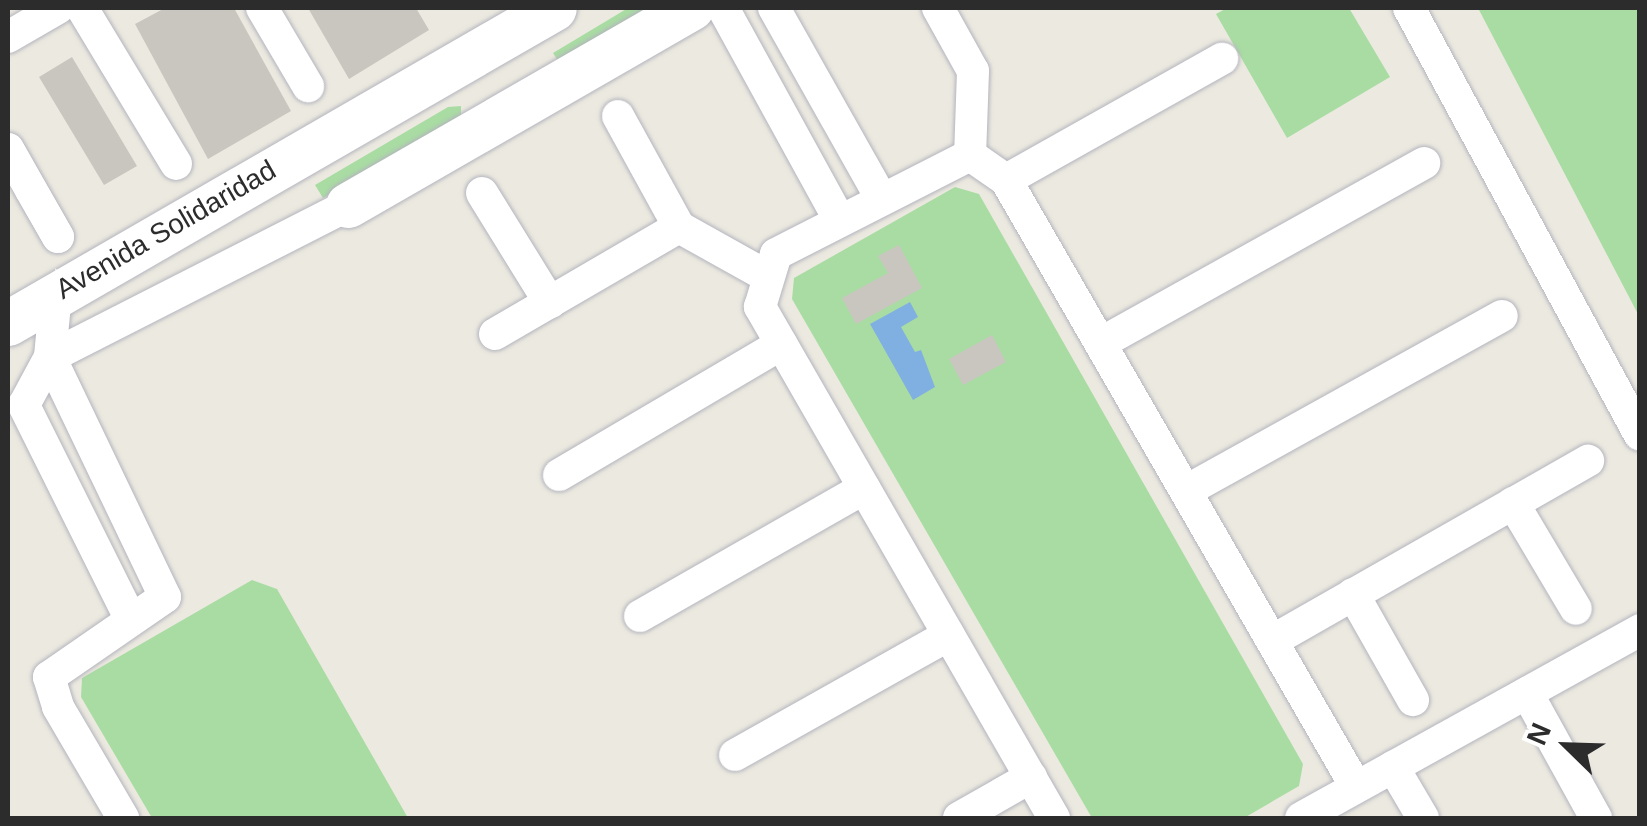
<!DOCTYPE html>
<html>
<head>
<meta charset="utf-8">
<style>
	body { margin:0 }
	#map { position:relative; width:1647px; height:826px; overflow:hidden; background:#eceae0; font-family:Arial,sans-serif }
	div>[style] { position:absolute }
	.green>* { inset:0; background:#a9dca3 }
	.water>* { inset:0; background:#80b0e1 }
	.building>* { inset:0; background:#c8c6bf }
	.roads { filter:drop-shadow(0 0 2px #b4b4be) drop-shadow(0 0 2px #b4b4be) }
	.minor>* { height:32px; margin:-16px; padding:0 16px; transform-origin:16px; border-radius:16px; background:#fff }
	.secondary>* { height:45px; margin:-22.5px; padding:0 22.5px; transform-origin:22.5px; border-radius:22.5px; background:#fff }
	span { translate:-50% -50%; white-space:nowrap; text-align:center; line-height:1.15; -webkit-text-stroke:8px #fff; paint-order:stroke }
	.street-label { font-size:28px; color:#2c2c2c }
	.frame { position:absolute; inset:0; border:10px solid #2c2c2c; pointer-events:none }
	.north { position:absolute; left:1517px; top:696px; width:100px; height:100px; -webkit-text-stroke:8px #fff; paint-order:stroke; rotate:293deg; font-size:28px; font-weight:700; line-height:40px; text-align:center; color:#2c2c2c }
	.north::after { content:''; display:block; margin:auto; width:35px; height:45px; background:#2c2c2c; clip-path:polygon(50% 0,100% 100%,50% 72%,0 100%) }
</style>
</head>
<body>
<div id="map">
	<div class="green">
		<i style="clip-path:polygon(628px 8px,650px 8px,558px 61px,553px 53px)"></i>
		<i style="clip-path:polygon(1227px 8px,1349px 8px,1390px 77px,1287px 138px,1216px 14px)"></i>
		<i style="clip-path:polygon(1478px 8px,1639px 8px,1639px 316px)"></i>
		<i style="clip-path:polygon(461px 106px,461px 119px,323px 198px,315px 185px,448px 107px)"></i>
		<i style="clip-path:polygon(955px 187px,979px 194px,1303px 764px,1299px 786px,1244px 818px,1092px 818px,792px 299px,794px 278px)"></i>
		<i style="clip-path:polygon(252px 580px,277px 589px,408px 818px,152px 818px,81px 697px,82px 678px)"></i>
	</div>
	<div class="water">
		<i style="clip-path:polygon(910px 302px,918px 317px,901px 327px,915px 352px,921px 350px,935px 387px,913px 400px,870px 324px)"></i>
	</div>
	<div class="building">
		<i style="clip-path:polygon(165px 8px,234px 8px,291px 111px,208px 159px,135px 24px)"></i>
		<i style="clip-path:polygon(308px 8px,416px 8px,429px 30px,349px 79px)"></i>
		<i style="clip-path:polygon(72px 57px,137px 166px,104px 185px,39px 77px)"></i>
		<i style="clip-path:polygon(899px 245px,922px 288px,856px 324px,842px 298px,888px 273px,878px 256px)"></i>
		<i style="clip-path:polygon(992px 335px,1006px 362px,963px 385px,949px 359px)"></i>
	</div>
	<div class="roads">
		<div class="minor">
			<i style="left:82px;top:8px;width:182px;rotate:58.9deg"></i>
			<i style="left:262px;top:8px;width:91px;rotate:59.5deg"></i>
			<i style="left:723px;top:8px;width:241px;rotate:61.2deg"></i>
			<i style="left:774px;top:8px;width:216px;rotate:60.6deg"></i>
			<i style="left:938px;top:8px;width:72px;rotate:60.9deg"></i>
			<i style="left:973px;top:71px;width:84px;rotate:92deg"></i>
			<i style="left:1409px;top:8px;width:485px;rotate:61.6deg"></i>
			<i style="left:8px;top:37px;width:58px;rotate:-30.1deg"></i>
			<i style="left:618px;top:116px;width:127px;rotate:61.2deg"></i>
			<i style="left:679px;top:227px;width:98px;rotate:29.2deg"></i>
			<i style="left:8px;top:149px;width:47px;rotate:60.7deg"></i>
			<i style="left:31px;top:190px;width:54px;rotate:60.1deg"></i>
			<i style="left:58px;top:237px;width:101px;rotate:-119.6deg"></i>
			<i style="left:1006px;top:180px;width:248px;rotate:-29.3deg"></i>
			<i style="left:482px;top:193px;width:129px;rotate:58.3deg"></i>
			<i style="left:56px;top:293px;width:64px;rotate:95.4deg"></i>
			<i style="left:50px;top:357px;width:266px;rotate:64.4deg"></i>
			<i style="left:165px;top:597px;width:141px;rotate:145.4deg"></i>
			<i style="left:49px;top:677px;width:31px;rotate:73deg"></i>
			<i style="left:58px;top:707px;width:129px;rotate:59.6deg"></i>
			<i style="left:495px;top:334px;width:213px;rotate:-30.2deg"></i>
			<i style="left:1101px;top:343px;width:370px;rotate:-29.1deg"></i>
			<i style="left:559px;top:475px;width:258px;rotate:-30.5deg"></i>
			<i style="left:1186px;top:491px;width:361px;rotate:-29deg"></i>
			<i style="left:1513px;top:503px;width:123px;rotate:59.3deg"></i>
			<i style="left:1353px;top:594px;width:122px;rotate:60.5deg"></i>
			<i style="left:129px;top:616px;width:236px;rotate:-116.5deg"></i>
			<i style="left:24px;top:405px;width:55px;rotate:-61.6deg"></i>
			<i style="left:50px;top:357px;width:335px;rotate:-27deg"></i>
			<i style="left:640px;top:616px;width:258px;rotate:-29.7deg"></i>
			<i style="left:1272px;top:641px;width:364px;rotate:-29.7deg"></i>
			<i style="left:1527px;top:693px;width:143px;rotate:61.1deg"></i>
			<i style="left:735px;top:755px;width:245px;rotate:-29.3deg"></i>
			<i style="left:1393px;top:767px;width:59px;rotate:59.5deg"></i>
			<i style="left:959px;top:818px;width:83px;rotate:-29.7deg"></i>
			<i style="left:1054px;top:818px;width:590px;rotate:-119.91deg"></i>
			<i style="left:760px;top:307px;width:55px;rotate:-73.2deg"></i>
			<i style="left:776px;top:254px;width:218px;rotate:-27deg"></i>
			<i style="left:970px;top:155px;width:44px;rotate:34.8deg"></i>
			<i style="left:1006px;top:180px;width:698px;rotate:60.02deg"></i>
			<i style="left:1301px;top:818px;width:388px;rotate:-29deg"></i>
		</div>
		<div class="secondary">
			<i style="left:348px;top:205px;width:396px;rotate:-29.9deg"></i>
			<i style="left:8px;top:323px;width:630px;rotate:-29.98deg"></i>
		</div>
	</div>
	<div class="street-label">
		<span style="left:166px;top:230px;rotate:-30deg">Avenida Solidaridad</span>
	</div>
	<div class="frame"></div>
	<div class="north">N</div>
</div>
</body>
</html>
